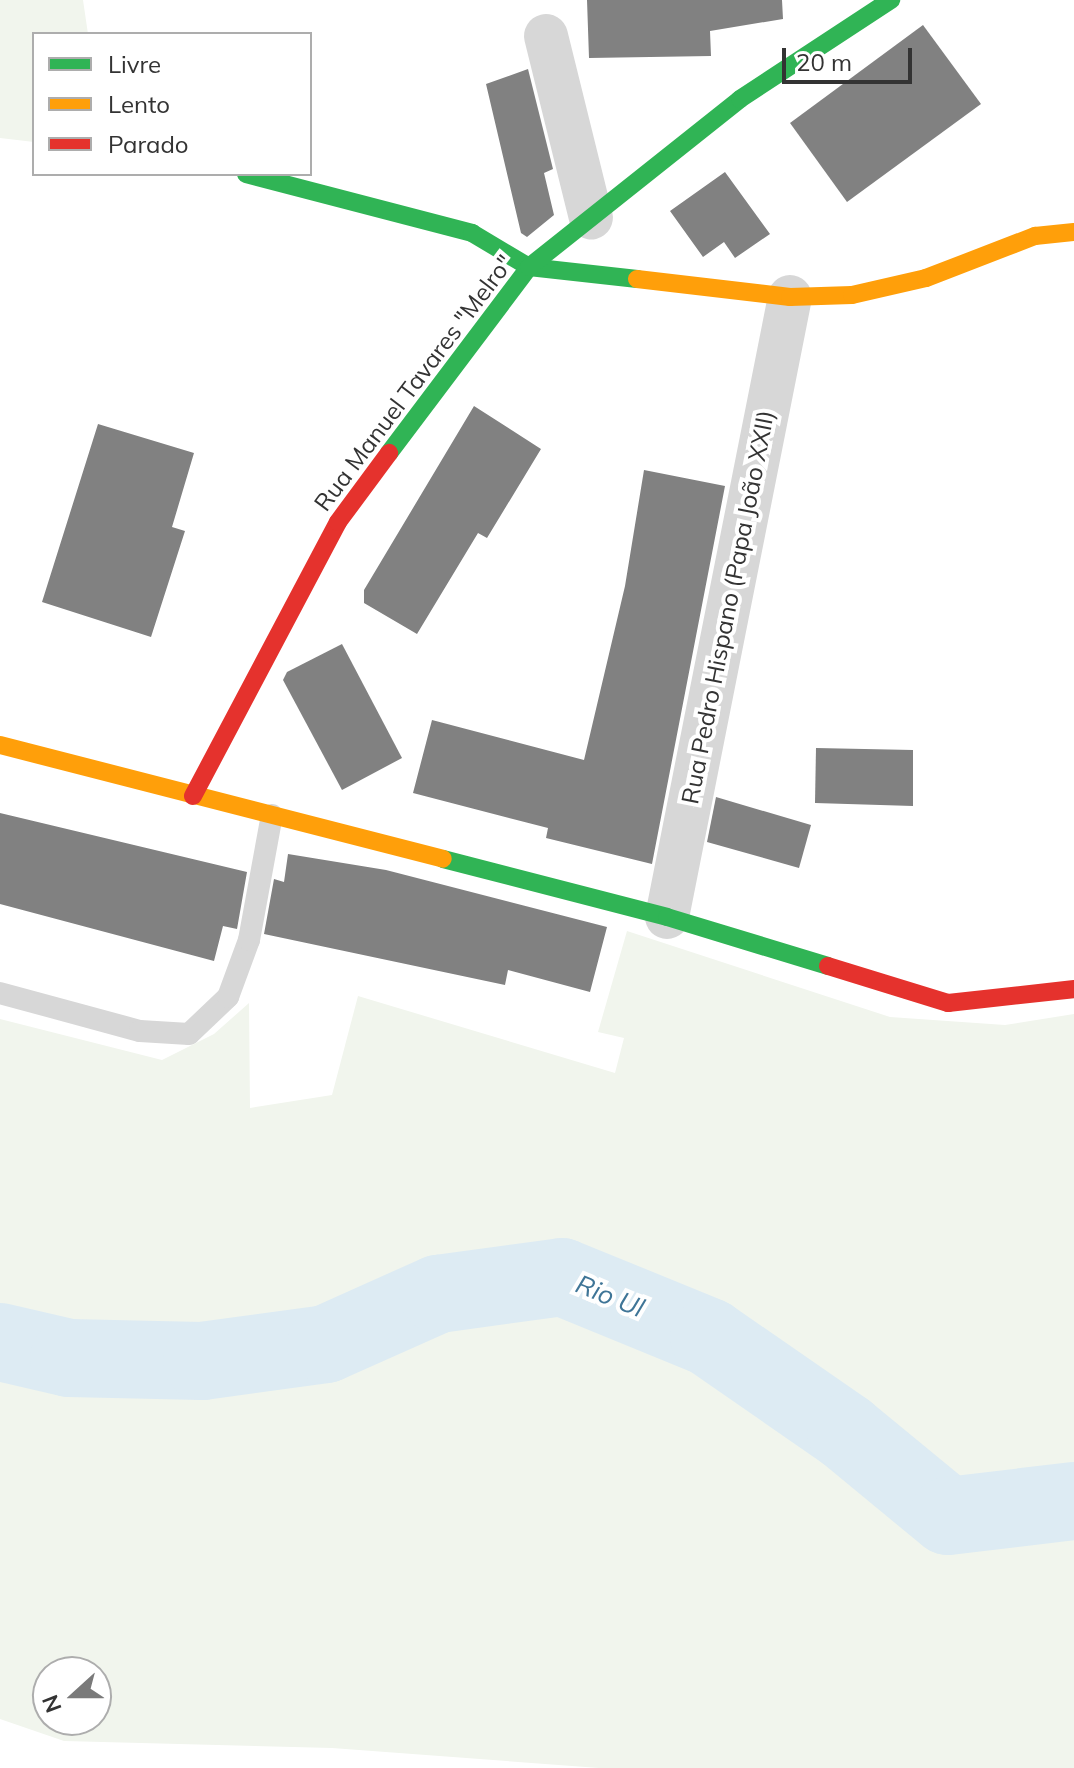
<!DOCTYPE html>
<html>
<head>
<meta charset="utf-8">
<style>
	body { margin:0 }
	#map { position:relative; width:1074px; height:1768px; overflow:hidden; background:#fff; font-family:Mulish,sans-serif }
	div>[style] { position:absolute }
	.green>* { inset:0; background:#f1f5ed }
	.river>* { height:78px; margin:-39px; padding:0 39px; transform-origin:39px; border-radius:39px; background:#ddebf3 }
	.building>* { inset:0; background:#818181 }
	.lane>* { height:22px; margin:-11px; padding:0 11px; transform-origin:11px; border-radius:11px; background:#d7d7d7 }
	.street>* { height:44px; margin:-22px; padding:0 22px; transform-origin:22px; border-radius:22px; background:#d7d7d7 }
	.fast>* { height:18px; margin:-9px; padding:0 9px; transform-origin:9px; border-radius:9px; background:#30b455 }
	.slow>* { height:18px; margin:-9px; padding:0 9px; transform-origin:9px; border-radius:9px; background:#ff9f0a }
	.jam>* { height:18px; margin:-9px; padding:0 9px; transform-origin:9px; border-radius:9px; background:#e5322d }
	span { translate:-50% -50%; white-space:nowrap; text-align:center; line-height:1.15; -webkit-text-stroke:8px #fff; paint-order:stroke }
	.street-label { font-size:24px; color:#333 }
	.water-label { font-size:26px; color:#3f7597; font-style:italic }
	.legend { position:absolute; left:32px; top:32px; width:280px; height:144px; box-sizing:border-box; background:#fff; border:2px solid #adadad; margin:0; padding:10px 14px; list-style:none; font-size:24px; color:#333 }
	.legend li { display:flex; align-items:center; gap:16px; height:40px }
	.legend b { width:40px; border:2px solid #adadad }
	.north { position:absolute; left:32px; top:1656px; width:80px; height:80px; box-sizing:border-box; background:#fff; border:2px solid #adadad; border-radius:50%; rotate:249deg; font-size:22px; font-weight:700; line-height:32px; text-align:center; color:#333 }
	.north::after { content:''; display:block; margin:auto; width:28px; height:36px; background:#7a7a7a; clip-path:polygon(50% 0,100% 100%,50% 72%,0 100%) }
	.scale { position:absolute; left:782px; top:48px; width:130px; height:36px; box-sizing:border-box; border:4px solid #333; border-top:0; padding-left:10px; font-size:24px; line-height:28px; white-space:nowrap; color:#333; -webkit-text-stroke:6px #fff; paint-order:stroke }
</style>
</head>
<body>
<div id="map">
	<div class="green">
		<i style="clip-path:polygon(0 0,83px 0,88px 34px,34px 34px,34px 142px,0 138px)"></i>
		<i style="clip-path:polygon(627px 931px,890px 1017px,1005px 1025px,1074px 1014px,1074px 1485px,1053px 1491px,963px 1498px,921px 1480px,831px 1399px,729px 1333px,625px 1285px,564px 1266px,410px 1289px,312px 1334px,91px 1349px,0 1329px,0 1019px,162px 1060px,214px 1034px,249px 1003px,250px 1108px,332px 1095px,358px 996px,615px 1073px,624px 1038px,598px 1032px)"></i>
		<i style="clip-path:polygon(evenodd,584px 1309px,715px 1370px,936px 1535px,1074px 1519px,1074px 1768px,599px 1768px,332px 1748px,64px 1741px,0 1719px,0 1363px,49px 1377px,217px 1382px,323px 1369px,443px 1314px,584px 1309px,96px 1672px,96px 1720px,48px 1720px,48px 1672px,96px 1672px)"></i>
	</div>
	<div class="river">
		<i style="left:0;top:1342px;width:71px;rotate:13.1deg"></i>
		<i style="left:69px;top:1358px;width:133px;rotate:1.3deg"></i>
		<i style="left:202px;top:1361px;width:125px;rotate:-7.8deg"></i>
		<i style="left:326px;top:1344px;width:123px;rotate:-24.1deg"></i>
		<i style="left:438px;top:1294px;width:125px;rotate:-7.8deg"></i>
		<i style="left:562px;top:1277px;width:159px;rotate:22.2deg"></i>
		<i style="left:709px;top:1337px;width:167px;rotate:34.7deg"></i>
		<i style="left:846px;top:1432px;width:132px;rotate:39.5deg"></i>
		<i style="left:948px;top:1516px;width:127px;rotate:-6.8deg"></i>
	</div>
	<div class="building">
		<i style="clip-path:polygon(587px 0,782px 0,783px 19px,710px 31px,711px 56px,589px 58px)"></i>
		<i style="clip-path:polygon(923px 25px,981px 104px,847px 202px,790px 123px)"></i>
		<i style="clip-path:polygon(528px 69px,553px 169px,544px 173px,554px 215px,527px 237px,521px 233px,486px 84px)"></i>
		<i style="clip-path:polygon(725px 172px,770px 234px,735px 258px,724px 242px,703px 257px,670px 211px)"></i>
		<i style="clip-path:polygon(474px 406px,541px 449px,487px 538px,478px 533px,417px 634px,364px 603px,364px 590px)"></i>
		<i style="clip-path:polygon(98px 424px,194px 453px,172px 527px,185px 531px,151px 637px,42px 602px)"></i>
		<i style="clip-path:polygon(644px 470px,725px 486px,652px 864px,546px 838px,548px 828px,413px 793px,432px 720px,584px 760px,625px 586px)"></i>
		<i style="clip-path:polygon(342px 644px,402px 758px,342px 790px,283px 680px,287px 672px)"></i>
		<i style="clip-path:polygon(816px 748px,913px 750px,913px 806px,815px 803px)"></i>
		<i style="clip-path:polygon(716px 797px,811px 825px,799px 868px,707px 842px)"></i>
		<i style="clip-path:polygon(0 813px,247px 872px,237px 929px,223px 926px,214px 961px,0 904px)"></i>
		<i style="clip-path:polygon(288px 854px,386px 870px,607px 927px,590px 992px,508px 970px,505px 985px,264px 934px,274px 879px,284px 882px)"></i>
	</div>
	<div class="lane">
		<i style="left:0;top:993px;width:145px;rotate:15.2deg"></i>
		<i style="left:140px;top:1031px;width:49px;rotate:3.5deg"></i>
		<i style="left:189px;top:1034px;width:54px;rotate:-43.5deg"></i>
		<i style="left:228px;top:997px;width:61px;rotate:-69.8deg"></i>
		<i style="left:249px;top:940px;width:127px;rotate:-79.6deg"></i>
	</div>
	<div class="street">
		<i style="left:546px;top:36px;width:187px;rotate:76.1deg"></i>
		<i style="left:667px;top:917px;width:632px;rotate:-78.78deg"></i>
	</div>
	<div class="fast">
		<i style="left:246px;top:174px;width:234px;rotate:14.6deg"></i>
		<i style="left:472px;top:233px;width:66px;rotate:30.8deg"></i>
		<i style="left:529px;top:267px;width:109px;rotate:6.3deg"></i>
		<i style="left:389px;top:453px;width:233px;rotate:-53deg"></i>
		<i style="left:529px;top:267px;width:270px;rotate:-38.5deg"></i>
		<i style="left:740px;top:99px;width:181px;rotate:-33.3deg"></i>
		<i style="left:443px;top:859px;width:231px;rotate:14.5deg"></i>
		<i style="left:667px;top:917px;width:168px;rotate:16.9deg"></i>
	</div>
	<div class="slow">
		<i style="left:637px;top:279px;width:154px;rotate:6.7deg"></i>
		<i style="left:790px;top:297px;width:62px;rotate:-1.8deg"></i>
		<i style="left:852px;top:295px;width:76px;rotate:-12.9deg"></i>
		<i style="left:926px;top:278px;width:117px;rotate:-21.1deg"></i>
		<i style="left:1035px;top:236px;width:39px;rotate:-6deg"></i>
		<i style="left:0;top:745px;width:457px;rotate:14.4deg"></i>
	</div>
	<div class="jam">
		<i style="left:193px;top:796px;width:310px;rotate:-62.1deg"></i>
		<i style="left:338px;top:522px;width:86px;rotate:-53.5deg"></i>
		<i style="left:828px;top:966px;width:126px;rotate:17.1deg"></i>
		<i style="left:948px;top:1003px;width:127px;rotate:-6.3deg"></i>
	</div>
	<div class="street-label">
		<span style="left:414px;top:383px;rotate:-53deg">Rua Manuel Tavares "Melro"</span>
		<span style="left:728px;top:607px;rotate:-79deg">Rua Pedro Hispano (Papa João XXII)</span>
	</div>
	<div class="water-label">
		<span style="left:610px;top:1296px;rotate:22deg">Rio Ul</span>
	</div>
	<ul class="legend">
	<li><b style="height:10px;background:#30b455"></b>Livre</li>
	<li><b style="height:10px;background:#ff9f0a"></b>Lento</li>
	<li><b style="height:10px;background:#e5322d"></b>Parado</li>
	</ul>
	<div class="north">N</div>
	<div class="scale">20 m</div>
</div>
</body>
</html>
